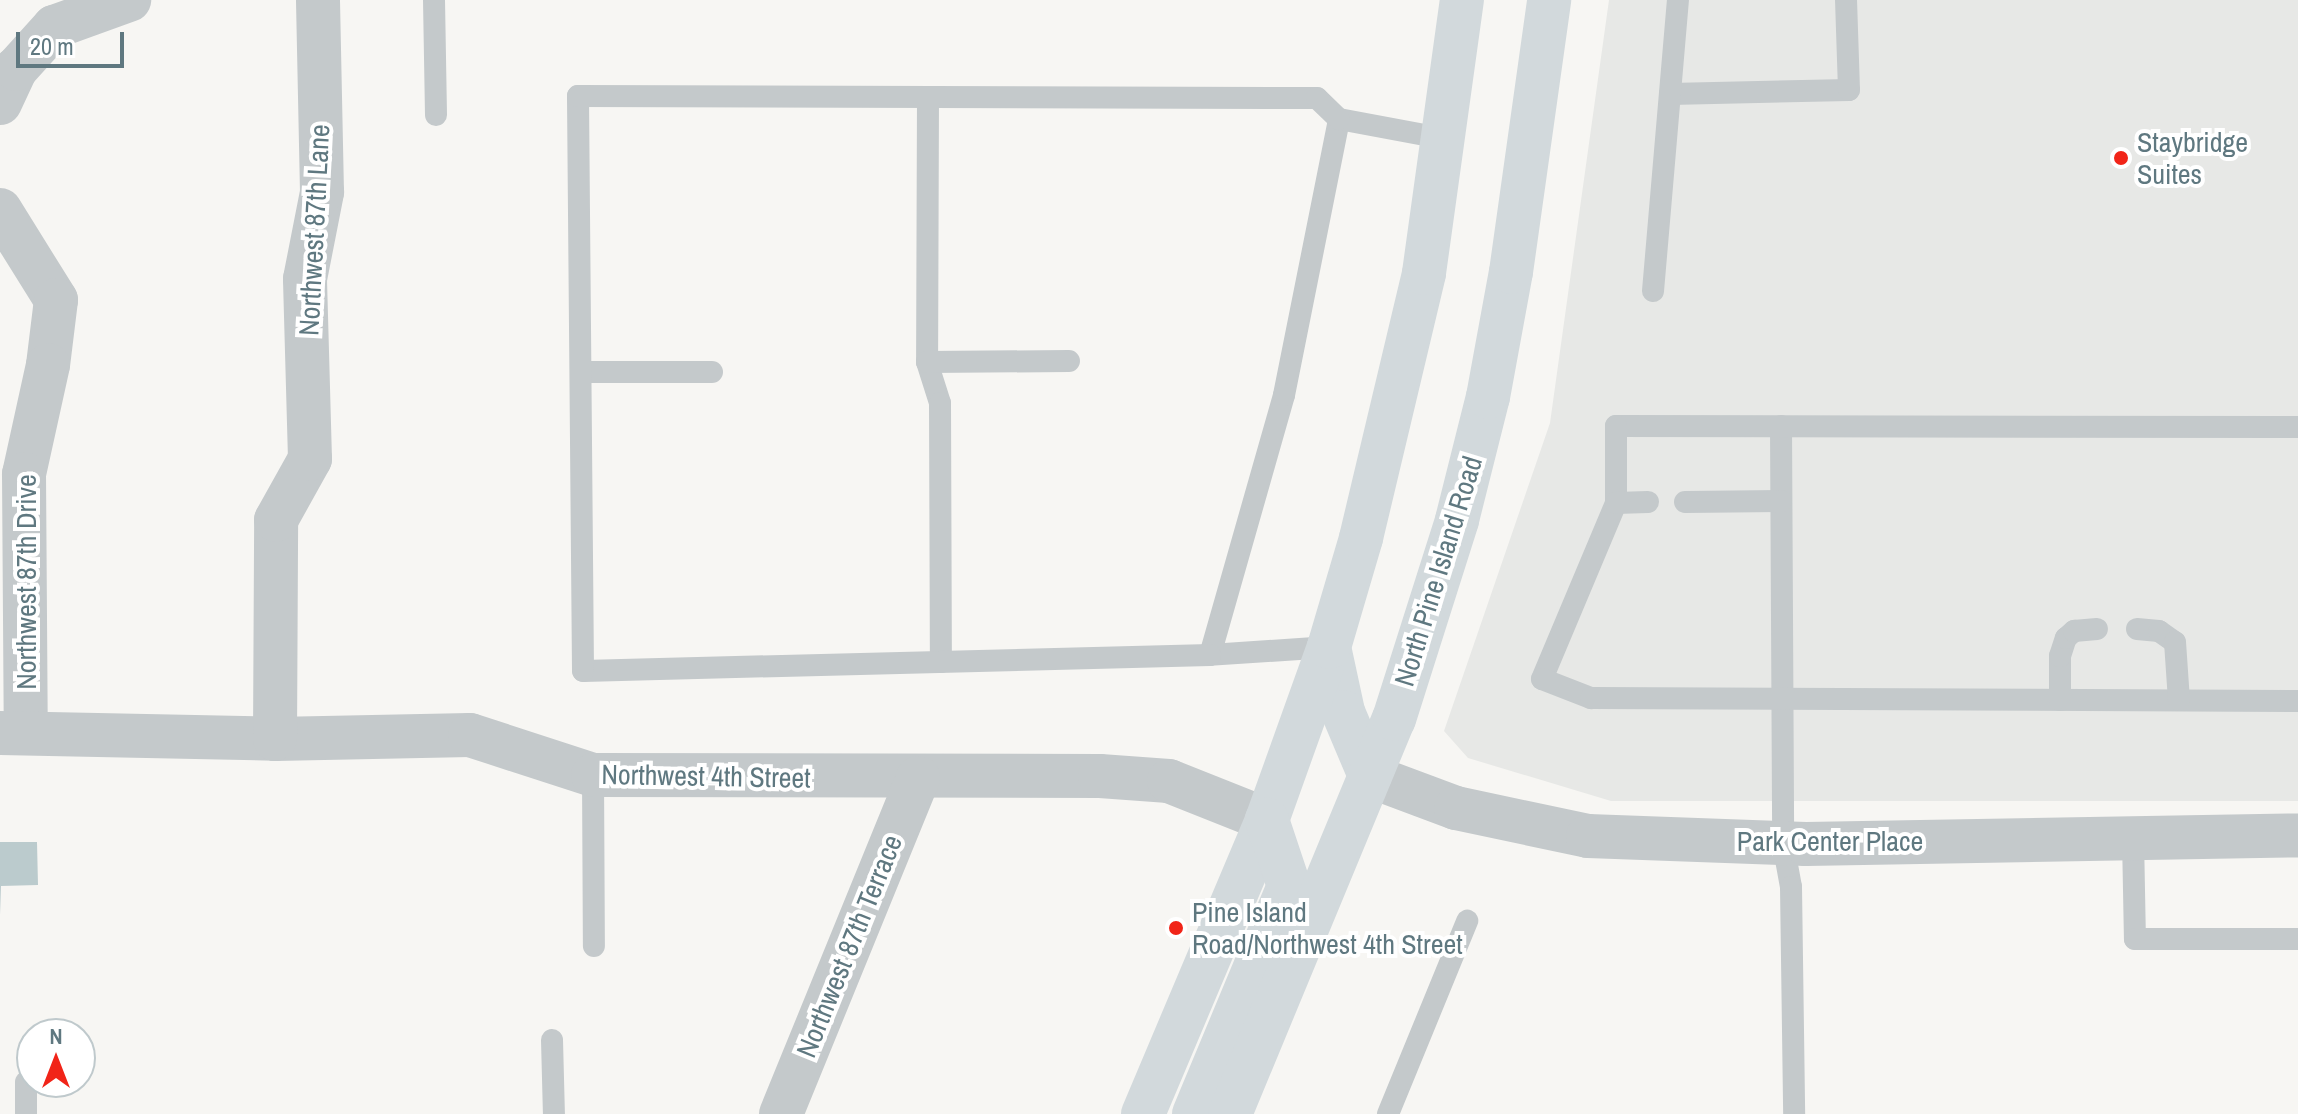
<!DOCTYPE html>
<html>
<head>
<meta charset="utf-8">
<style>
	body { margin:0 }
	#map { position:relative; width:2298px; height:1114px; overflow:hidden; background:#f7f6f3; font-family:"Archivo Narrow",sans-serif }
	div>[style] { position:absolute }
	.built>* { inset:0; background:#e7e8e6 }
	.water>* { inset:0; background:#bbcbcd }
	.service>* { height:22px; margin:-11px; padding:0 11px; transform-origin:11px; border-radius:11px; background:#c4c9cb }
	.minor>* { height:44px; margin:-22px; padding:0 22px; transform-origin:22px; border-radius:22px; background:#c4c9cb }
	.secondary>* { height:44px; margin:-22px; padding:0 22px; transform-origin:22px; border-radius:22px; background:#d2d9dc }
	.dots>* { width:22px; height:22px; translate:-50% -50%; box-sizing:border-box; border:4px solid #fff; border-radius:50% }
	span { translate:-50% -50%; white-space:nowrap; text-align:center; line-height:1.15; -webkit-text-stroke:8px #fff; paint-order:stroke }
	.poi-label { font-size:28px; color:#5f7880 }
	.left { translate:0 -50%; text-align:left }
	.street-label { font-size:28px; color:#5f7880 }
	.north { position:absolute; left:16px; top:1018px; width:80px; height:80px; box-sizing:border-box; background:#fff; border:2px solid #bfc9cc; border-radius:50%; rotate:0deg; font-size:22px; font-weight:700; line-height:32px; text-align:center; color:#5f7880 }
	.north::after { content:''; display:block; margin:auto; width:28px; height:36px; background:#f12418; clip-path:polygon(50% 0,100% 100%,50% 72%,0 100%) }
	.scale { position:absolute; left:16px; top:32px; width:108px; height:36px; box-sizing:border-box; border:4px solid #5f7880; border-top:0; padding-left:10px; font-size:24px; line-height:28px; white-space:nowrap; color:#5f7880; -webkit-text-stroke:6px #fff; paint-order:stroke }
</style>
</head>
<body>
<div id="map">
	<div class="built">
		<i style="clip-path:polygon(1609px 0,2298px 0,2298px 801px,1611px 801px,1468px 758px,1444px 731px,1550px 423px)"></i>
	</div>
	<div class="water">
		<i style="clip-path:polygon(0 842px,37px 842px,38px 885px,1px 886px,0 915px)"></i>
	</div>
	<div class="service">
		<i style="left:434px;top:0;width:115px;rotate:89deg"></i>
		<i style="left:1670px;top:94px;width:179px;rotate:-1.3deg"></i>
		<i style="left:1849px;top:90px;width:90px;rotate:-91.9deg"></i>
		<i style="left:928px;top:97px;width:265px;rotate:90.2deg"></i>
		<i style="left:927px;top:362px;width:43px;rotate:72.4deg"></i>
		<i style="left:940px;top:403px;width:259px;rotate:89.8deg"></i>
		<i style="left:1653px;top:291px;width:292px;rotate:-85.1deg"></i>
		<i style="left:927px;top:362px;width:142px;rotate:-0.4deg"></i>
		<i style="left:581px;top:372px;width:131px"></i>
		<i style="left:1781px;top:426px;width:417px;rotate:89.7deg"></i>
		<i style="left:1783px;top:843px;width:45px;rotate:79.7deg"></i>
		<i style="left:1791px;top:887px;width:227px;rotate:89.2deg"></i>
		<i style="left:2298px;top:427px;width:682px;rotate:-179.92deg"></i>
		<i style="left:1616px;top:426px;width:77px;rotate:90deg"></i>
		<i style="left:1616px;top:503px;width:191px;rotate:112.8deg"></i>
		<i style="left:1542px;top:679px;width:53px;rotate:21.2deg"></i>
		<i style="left:1591px;top:698px;width:707px;rotate:0.24deg"></i>
		<i style="left:1685px;top:502px;width:96px;rotate:-0.6deg"></i>
		<i style="left:1616px;top:503px;width:32px;rotate:-2deg"></i>
		<i style="left:2137px;top:629px;width:22px;rotate:5deg"></i>
		<i style="left:2159px;top:631px;width:19px;rotate:35deg"></i>
		<i style="left:2175px;top:642px;width:58px;rotate:86.1deg"></i>
		<i style="left:1329px;top:647px;width:119px;rotate:176.2deg"></i>
		<i style="left:1210px;top:655px;width:270px;rotate:-74.1deg"></i>
		<i style="left:1284px;top:395px;width:281px;rotate:-78.7deg"></i>
		<i style="left:1339px;top:119px;width:109px;rotate:10.6deg"></i>
		<i style="left:1210px;top:655px;width:627px;rotate:178.54deg"></i>
		<i style="left:583px;top:671px;width:575px;rotate:-90.5deg"></i>
		<i style="left:578px;top:96px;width:739px;rotate:0.16deg"></i>
		<i style="left:1317px;top:98px;width:30px;rotate:44deg"></i>
		<i style="left:2060px;top:700px;width:44px;rotate:-90deg"></i>
		<i style="left:2060px;top:656px;width:19px;rotate:-72deg"></i>
		<i style="left:2066px;top:638px;width:11px;rotate:-41deg"></i>
		<i style="left:2074px;top:631px;width:23px;rotate:-5deg"></i>
		<i style="left:593px;top:775px;width:171px;rotate:89.7deg"></i>
		<i style="left:2133px;top:838px;width:101px;rotate:88.9deg"></i>
		<i style="left:2135px;top:939px;width:163px"></i>
		<i style="left:552px;top:1040px;width:74px;rotate:88.5deg"></i>
		<i style="left:26px;top:1082px;width:32px;rotate:90deg"></i>
		<i style="left:1388px;top:1114px;width:209px;rotate:-67.7deg"></i>
	</div>
	<div class="minor">
		<i style="left:0;top:103px;width:38px;rotate:-65deg"></i>
		<i style="left:16px;top:69px;width:57px;rotate:-47.9deg"></i>
		<i style="left:54px;top:27px;width:80px;rotate:-19.8deg"></i>
		<i style="left:0;top:210px;width:106px;rotate:58.1deg"></i>
		<i style="left:56px;top:300px;width:65px;rotate:97deg"></i>
		<i style="left:48px;top:365px;width:112px;rotate:102.4deg"></i>
		<i style="left:24px;top:474px;width:259px;rotate:89.6deg"></i>
		<i style="left:0;top:733px;width:275px;rotate:1.2deg"></i>
		<i style="left:275px;top:739px;width:195px;rotate:-1.2deg"></i>
		<i style="left:470px;top:735px;width:129px;rotate:18deg"></i>
		<i style="left:593px;top:775px;width:507px;rotate:0.11deg"></i>
		<i style="left:1100px;top:776px;width:69px;rotate:4.1deg"></i>
		<i style="left:1169px;top:781px;width:105px;rotate:21.7deg"></i>
		<i style="left:275px;top:739px;width:219px;rotate:-89.7deg"></i>
		<i style="left:276px;top:520px;width:70px;rotate:-60.9deg"></i>
		<i style="left:310px;top:459px;width:180px;rotate:-91.6deg"></i>
		<i style="left:305px;top:279px;width:89px;rotate:-78.9deg"></i>
		<i style="left:322px;top:192px;width:192px;rotate:-91.2deg"></i>
		<i style="left:1370px;top:776px;width:92px;rotate:20.4deg"></i>
		<i style="left:1456px;top:808px;width:135px;rotate:12deg"></i>
		<i style="left:1588px;top:836px;width:218px;rotate:2.1deg"></i>
		<i style="left:1806px;top:844px;width:492px;rotate:-1deg"></i>
		<i style="left:781px;top:1114px;width:363px;rotate:-67.8deg"></i>
	</div>
	<div class="secondary">
		<i style="left:1329px;top:647px;width:66px;rotate:77.8deg"></i>
		<i style="left:1343px;top:712px;width:69px;rotate:67.1deg"></i>
		<i style="left:1143px;top:1114px;width:319px;rotate:-67.1deg"></i>
		<i style="left:1267px;top:820px;width:184px;rotate:-70.3deg"></i>
		<i style="left:1329px;top:647px;width:114px;rotate:-73.6deg"></i>
		<i style="left:1361px;top:538px;width:272px;rotate:-76.6deg"></i>
		<i style="left:1424px;top:273px;width:276px;rotate:-82.1deg"></i>
		<i style="left:1194px;top:1114px;width:247px;rotate:-67.4deg"></i>
		<i style="left:1289px;top:886px;width:70px;rotate:-108.4deg"></i>
		<i style="left:1230px;top:1114px;width:428px;rotate:-67.5deg"></i>
		<i style="left:1394px;top:719px;width:209px;rotate:-72.4deg"></i>
		<i style="left:1457px;top:520px;width:127px;rotate:-75.9deg"></i>
		<i style="left:1488px;top:397px;width:127px;rotate:-79.6deg"></i>
		<i style="left:1511px;top:272px;width:275px;rotate:-82deg"></i>
	</div>
	<div class="dots">
		<i style="left:2121px;top:158px;background:#f12418"></i>
		<i style="left:1176px;top:928px;background:#f12418"></i>
	</div>
	<div class="poi-label">
		<span class="left" style="left:2137px;top:158px">Staybridge<br>Suites</span>
		<span class="left" style="left:1192px;top:928px">Pine Island<br>Road/Northwest 4th Street</span>
	</div>
	<div class="street-label">
		<span style="left:314px;top:230px;rotate:-87deg">Northwest 87th Lane</span>
		<span style="left:1438px;top:571px;rotate:-73deg">North Pine Island Road</span>
		<span style="left:26px;top:582px;rotate:-90deg">Northwest 87th Drive</span>
		<span style="left:706px;top:776px;rotate:1deg">Northwest 4th Street</span>
		<span style="left:1830px;top:841px">Park Center Place</span>
		<span style="left:849px;top:946px;rotate:-68deg">Northwest 87th Terrace</span>
	</div>
	<div class="north">N</div>
	<div class="scale">20 m</div>
</div>
</body>
</html>
